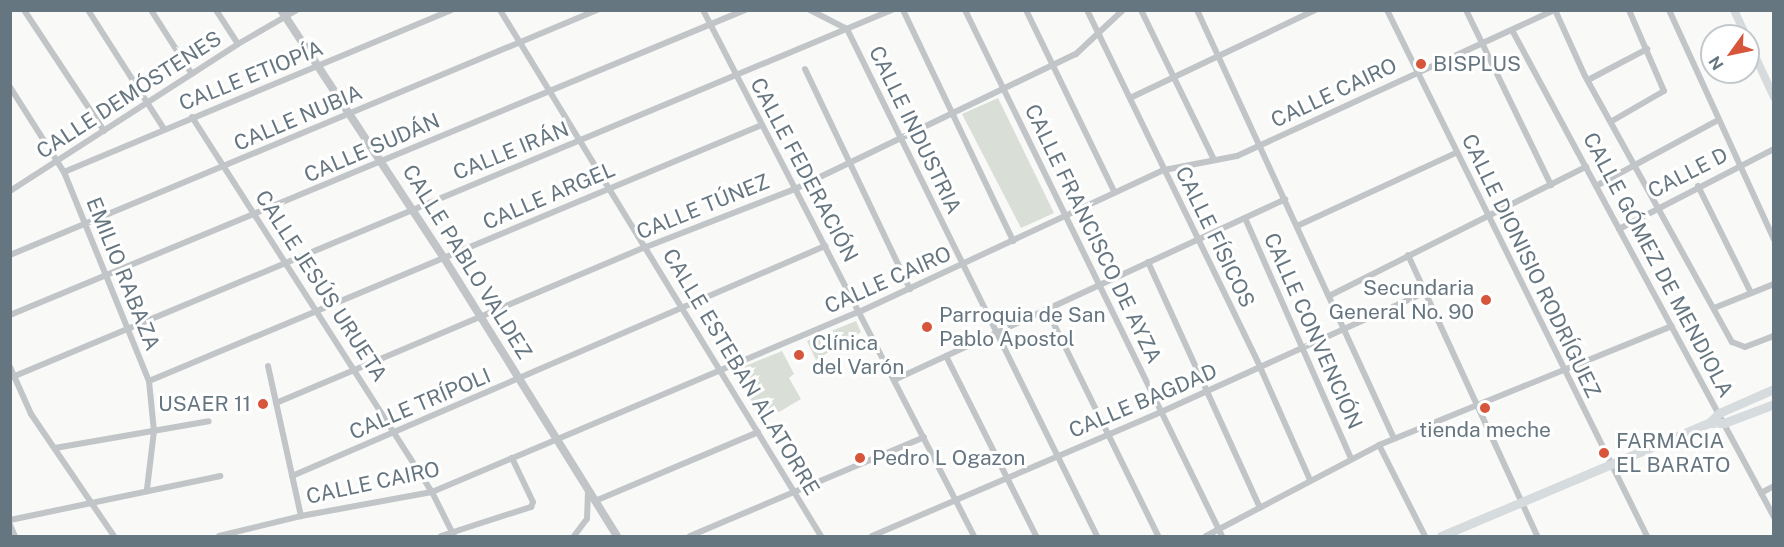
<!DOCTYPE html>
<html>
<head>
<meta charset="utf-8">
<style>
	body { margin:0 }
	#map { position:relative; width:1784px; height:547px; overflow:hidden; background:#f9f9f7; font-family:"Public Sans",sans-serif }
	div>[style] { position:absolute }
	.green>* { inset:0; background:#d9ded7 }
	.minor>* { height:6px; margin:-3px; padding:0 3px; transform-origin:3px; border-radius:3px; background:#c1c5c8 }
	.tertiary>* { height:8px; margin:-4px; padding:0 4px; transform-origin:4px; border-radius:4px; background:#c1c5c8 }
	.secondary>* { height:8px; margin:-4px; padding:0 4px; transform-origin:4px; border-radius:4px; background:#d6dbde }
	.primary>* { height:9px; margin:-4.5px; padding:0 4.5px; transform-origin:4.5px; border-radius:4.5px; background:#d6dbde }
	.dots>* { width:16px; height:16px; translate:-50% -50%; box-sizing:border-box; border:3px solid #fff; border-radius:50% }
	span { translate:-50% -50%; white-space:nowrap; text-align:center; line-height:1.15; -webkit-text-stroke:6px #fff; paint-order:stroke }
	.poi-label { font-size:21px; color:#667680 }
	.left { translate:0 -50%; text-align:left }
	.right { translate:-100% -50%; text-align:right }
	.street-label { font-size:21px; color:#667680 }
	.frame { position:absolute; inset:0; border:12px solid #667680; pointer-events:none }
	.north { position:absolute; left:1700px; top:24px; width:60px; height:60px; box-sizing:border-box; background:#fff; border:2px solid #c2c8cc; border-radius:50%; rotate:237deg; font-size:16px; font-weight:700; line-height:24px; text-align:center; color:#667680 }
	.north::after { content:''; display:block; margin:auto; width:21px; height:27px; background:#d6553b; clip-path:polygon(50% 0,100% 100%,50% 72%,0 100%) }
</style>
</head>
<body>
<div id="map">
	<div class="green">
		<i style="clip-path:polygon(998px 98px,1054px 213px,1021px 228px,962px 114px)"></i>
		<i style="clip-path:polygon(856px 321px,861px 332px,816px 360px,807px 341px)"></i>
		<i style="clip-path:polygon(782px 351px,794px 374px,789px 378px,801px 399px,764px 421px,733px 371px)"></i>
	</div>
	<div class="minor">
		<i style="left:24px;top:10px;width:145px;rotate:56.5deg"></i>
		<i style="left:88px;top:10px;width:141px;rotate:57.4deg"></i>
		<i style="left:151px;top:10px;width:76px;rotate:57.4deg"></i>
		<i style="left:216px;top:10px;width:40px;rotate:57.1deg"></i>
		<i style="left:500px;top:10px;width:616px;rotate:58.61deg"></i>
		<i style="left:703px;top:10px;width:592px;rotate:62.74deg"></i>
		<i style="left:810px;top:10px;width:42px;rotate:27.2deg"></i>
		<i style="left:847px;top:29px;width:565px;rotate:63.75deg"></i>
		<i style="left:903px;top:10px;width:256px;rotate:64.5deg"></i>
		<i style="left:965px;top:10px;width:585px;rotate:63.96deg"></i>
		<i style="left:1026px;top:10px;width:201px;rotate:64.1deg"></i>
		<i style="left:1087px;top:10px;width:397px;rotate:64.1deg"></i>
		<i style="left:1260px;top:367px;width:124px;rotate:66.1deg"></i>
		<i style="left:1141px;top:10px;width:167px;rotate:64deg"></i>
		<i style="left:1197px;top:10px;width:471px;rotate:65.3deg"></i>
		<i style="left:1387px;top:10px;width:587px;rotate:63.7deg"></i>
		<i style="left:1466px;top:10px;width:195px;rotate:64.1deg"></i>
		<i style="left:1555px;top:10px;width:72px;rotate:65.6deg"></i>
		<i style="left:1585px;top:76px;width:304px;rotate:61.1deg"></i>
		<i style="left:1732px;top:342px;width:14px;rotate:21deg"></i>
		<i style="left:1745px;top:347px;width:31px;rotate:-21deg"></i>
		<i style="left:1669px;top:10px;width:252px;rotate:65.4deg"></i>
		<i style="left:1512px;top:30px;width:553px;rotate:61.72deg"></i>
		<i style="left:805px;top:69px;width:244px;rotate:64.5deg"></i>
		<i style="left:1588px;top:80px;width:67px;rotate:-27.7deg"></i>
		<i style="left:10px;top:87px;width:101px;rotate:57.6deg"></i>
		<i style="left:64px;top:172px;width:226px;rotate:67.9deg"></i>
		<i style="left:149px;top:381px;width:50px;rotate:84.3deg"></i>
		<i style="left:154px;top:431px;width:58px;rotate:96.9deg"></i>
		<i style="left:1130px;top:98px;width:205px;rotate:-25.4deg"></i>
		<i style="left:192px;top:117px;width:445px;rotate:57.4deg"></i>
		<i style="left:432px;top:492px;width:49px;rotate:63.4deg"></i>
		<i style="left:1612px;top:121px;width:60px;rotate:-30deg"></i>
		<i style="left:1664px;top:91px;width:88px;rotate:-113.4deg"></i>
		<i style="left:64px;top:172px;width:420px;rotate:-22.7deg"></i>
		<i style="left:1596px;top:186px;width:136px;rotate:-28.4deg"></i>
		<i style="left:1698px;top:186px;width:119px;rotate:63.6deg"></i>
		<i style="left:10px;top:191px;width:271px;rotate:-32.8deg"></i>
		<i style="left:238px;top:44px;width:68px;rotate:-30deg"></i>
		<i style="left:1245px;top:218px;width:262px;rotate:66.2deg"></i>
		<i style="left:1297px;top:226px;width:175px;rotate:-24.7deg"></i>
		<i style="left:1619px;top:229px;width:174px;rotate:-27.3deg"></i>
		<i style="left:10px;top:255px;width:636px;rotate:-22.65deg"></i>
		<i style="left:1408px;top:255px;width:309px;rotate:65.3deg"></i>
		<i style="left:1148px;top:262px;width:270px;rotate:65.5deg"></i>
		<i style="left:1329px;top:296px;width:288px;rotate:-26.7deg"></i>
		<i style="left:1714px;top:308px;width:65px;rotate:-21.8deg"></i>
		<i style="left:1047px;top:310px;width:252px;rotate:63.8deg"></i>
		<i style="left:10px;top:315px;width:796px;rotate:-22.54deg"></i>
		<i style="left:946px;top:356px;width:201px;rotate:63.4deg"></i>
		<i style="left:268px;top:366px;width:154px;rotate:77.6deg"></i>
		<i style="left:10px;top:367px;width:51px;rotate:65.9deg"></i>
		<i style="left:31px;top:414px;width:148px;rotate:55.8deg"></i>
		<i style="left:10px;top:378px;width:956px;rotate:-22.65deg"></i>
		<i style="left:894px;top:380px;width:431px;rotate:-24.8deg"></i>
		<i style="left:149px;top:381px;width:664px;rotate:-22.67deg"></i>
		<i style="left:276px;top:403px;width:402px;rotate:-22.9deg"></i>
		<i style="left:646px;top:247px;width:160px;rotate:-21.3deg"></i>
		<i style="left:795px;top:189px;width:312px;rotate:-25.7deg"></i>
		<i style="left:1076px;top:54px;width:64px;rotate:-43.1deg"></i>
		<i style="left:1379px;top:445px;width:102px;rotate:63.2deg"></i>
		<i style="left:55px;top:448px;width:156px;rotate:-9.9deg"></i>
		<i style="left:292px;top:476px;width:581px;rotate:-23.34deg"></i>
		<i style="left:1761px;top:493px;width:15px;rotate:-28deg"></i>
		<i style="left:595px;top:501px;width:177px;rotate:-22.9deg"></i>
		<i style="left:10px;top:520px;width:215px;rotate:-11.8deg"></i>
		<i style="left:10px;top:525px;width:12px;rotate:66deg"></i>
		<i style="left:219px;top:536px;width:84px;rotate:-13.7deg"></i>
		<i style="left:301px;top:516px;width:133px;rotate:-10.4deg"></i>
		<i style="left:432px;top:492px;width:463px;rotate:-22.9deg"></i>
		<i style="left:859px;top:312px;width:336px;rotate:-25deg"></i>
		<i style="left:1164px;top:170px;width:74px;rotate:-10.9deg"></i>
		<i style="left:1237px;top:156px;width:350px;rotate:-24.7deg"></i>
		<i style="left:441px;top:536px;width:95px;rotate:-17.9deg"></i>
		<i style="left:531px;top:507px;width:5px;rotate:-68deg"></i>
		<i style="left:533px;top:502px;width:49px;rotate:-115.5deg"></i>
		<i style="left:574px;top:536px;width:21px;rotate:-53deg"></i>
		<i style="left:587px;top:519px;width:30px;rotate:-88deg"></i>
		<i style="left:690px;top:536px;width:254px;rotate:-22.9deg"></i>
		<i style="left:872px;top:536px;width:314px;rotate:-23.2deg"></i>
		<i style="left:1161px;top:412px;width:290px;rotate:-24.4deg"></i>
		<i style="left:1206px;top:536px;width:195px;rotate:-27.7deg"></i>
		<i style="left:1379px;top:445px;width:316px;rotate:-22.1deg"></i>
	</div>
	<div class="tertiary">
		<i style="left:281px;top:10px;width:297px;rotate:56.7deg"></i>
		<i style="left:444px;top:258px;width:327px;rotate:58.1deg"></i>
	</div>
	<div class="secondary">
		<i style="left:1734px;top:10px;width:29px;rotate:65deg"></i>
		<i style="left:1748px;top:41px;width:62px;rotate:65.1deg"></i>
	</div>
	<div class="primary">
		<i style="left:1709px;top:423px;width:15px"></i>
		<i style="left:1724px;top:423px;width:53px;rotate:-20.8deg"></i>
		<i style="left:1441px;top:536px;width:291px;rotate:-22.9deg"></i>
		<i style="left:1709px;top:423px;width:14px;rotate:-45deg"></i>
		<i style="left:1719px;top:413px;width:60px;rotate:-23.6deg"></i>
	</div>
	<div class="dots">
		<i style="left:1421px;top:64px;background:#d6553b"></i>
		<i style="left:1486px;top:300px;background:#d6553b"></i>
		<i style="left:927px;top:327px;background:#d6553b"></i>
		<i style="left:799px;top:355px;background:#d6553b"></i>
		<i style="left:263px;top:404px;background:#d6553b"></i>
		<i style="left:1485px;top:408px;background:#d6553b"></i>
		<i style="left:1604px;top:453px;background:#d6553b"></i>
		<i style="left:860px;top:458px;background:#d6553b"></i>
	</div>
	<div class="poi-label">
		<span class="left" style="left:1433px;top:64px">BISPLUS</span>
		<span class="right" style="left:1474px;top:300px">Secundaria<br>General No. 90</span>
		<span class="left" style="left:939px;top:327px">Parroquia de San<br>Pablo Apostol</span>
		<span class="left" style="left:812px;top:355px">Clínica<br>del Varón</span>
		<span class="right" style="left:251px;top:404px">USAER 11</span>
		<span style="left:1485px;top:430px">tienda meche</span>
		<span class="left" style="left:1616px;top:453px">FARMACIA<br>EL BARATO</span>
		<span class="left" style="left:872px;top:458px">Pedro L Ogazon</span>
	</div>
	<div class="street-label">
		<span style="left:251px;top:76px;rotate:-22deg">CALLE ETIOPÍA</span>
		<span style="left:1334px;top:93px;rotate:-25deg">CALLE CAIRO</span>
		<span style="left:129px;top:95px;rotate:-33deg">CALLE DEMÓSTENES</span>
		<span style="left:298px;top:118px;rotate:-23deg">CALLE NUBIA</span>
		<span style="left:915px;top:130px;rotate:64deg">CALLE INDUSTRIA</span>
		<span style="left:372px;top:148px;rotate:-23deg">CALLE SUDÁN</span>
		<span style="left:511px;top:151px;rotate:-22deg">CALLE IRÁN</span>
		<span style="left:804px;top:170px;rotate:62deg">CALLE FEDERACIÓN</span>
		<span style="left:1688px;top:173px;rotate:-27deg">CALLE D</span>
		<span style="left:549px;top:196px;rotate:-23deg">CALLE ARGEL</span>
		<span style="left:703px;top:207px;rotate:-22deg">CALLE TÚNEZ</span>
		<span style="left:1093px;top:234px;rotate:64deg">CALLE FRANCISCO DE AYZA</span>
		<span style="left:1215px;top:237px;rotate:64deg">CALLE FÍSICOS</span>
		<span style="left:467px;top:262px;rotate:58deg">CALLE PABLO VALDEZ</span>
		<span style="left:1658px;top:265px;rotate:62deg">CALLE GÓMEZ DE MENDIOLA</span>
		<span style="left:1531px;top:266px;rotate:64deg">CALLE DIONISIO RODRÍGUEZ</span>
		<span style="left:123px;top:274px;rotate:68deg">EMILIO RABAZA</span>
		<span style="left:888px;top:280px;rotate:-24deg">CALLE CAIRO</span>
		<span style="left:321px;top:286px;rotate:57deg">CALLE JESÚS URUETA</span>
		<span style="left:1313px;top:331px;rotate:66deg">CALLE CONVENCIÓN</span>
		<span style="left:741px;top:372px;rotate:59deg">CALLE ESTEBAN ALATORRE</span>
		<span style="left:1143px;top:401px;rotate:-23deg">CALLE BAGDAD</span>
		<span style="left:420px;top:404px;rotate:-23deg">CALLE TRÍPOLI</span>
		<span style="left:373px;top:483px;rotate:-12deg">CALLE CAIRO</span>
	</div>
	<div class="frame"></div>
	<div class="north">N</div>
</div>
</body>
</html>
